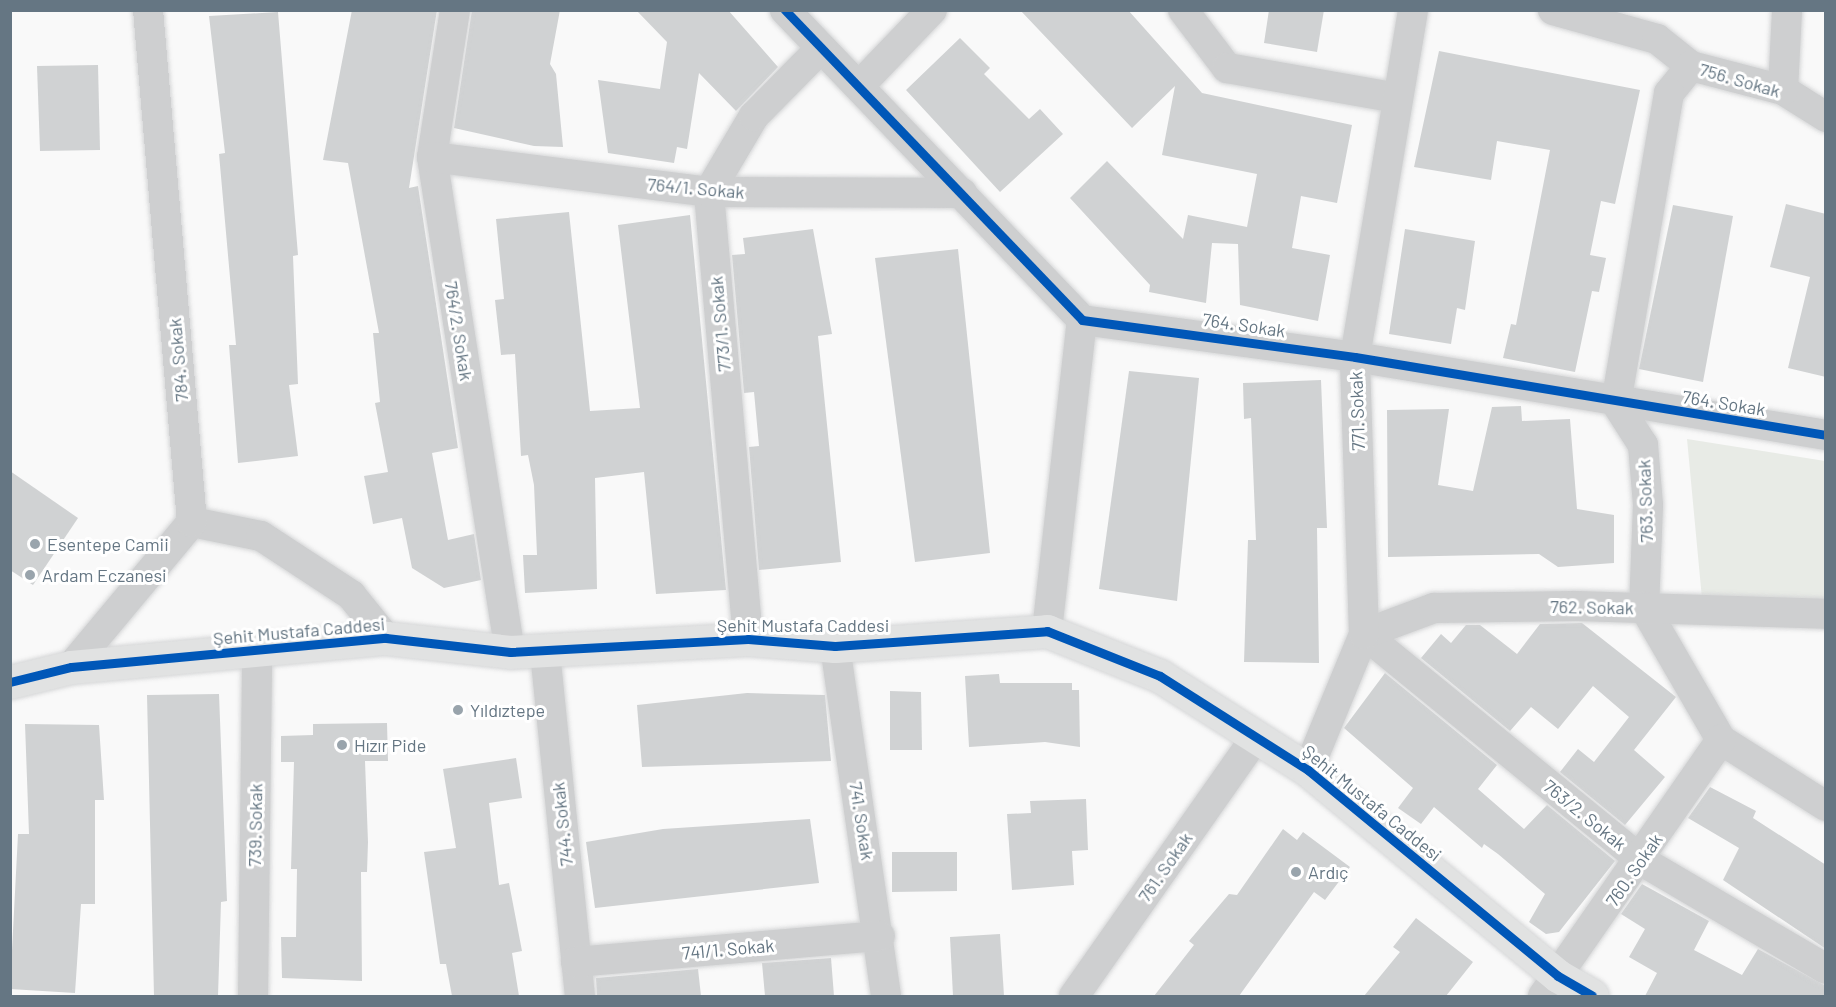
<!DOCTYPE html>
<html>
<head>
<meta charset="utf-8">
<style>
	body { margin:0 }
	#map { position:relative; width:1836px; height:1007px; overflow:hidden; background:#f9f9f9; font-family:Barlow,sans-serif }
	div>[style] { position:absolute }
	.green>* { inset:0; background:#e8ebe6 }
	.building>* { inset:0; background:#d0d2d3 }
	.roads { filter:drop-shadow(0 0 2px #d5d6d7) drop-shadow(0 0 2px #d5d6d7) }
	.street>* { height:30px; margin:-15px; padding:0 15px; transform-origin:15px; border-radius:15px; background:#cecfd0 }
	.secondary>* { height:33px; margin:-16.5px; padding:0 16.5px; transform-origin:16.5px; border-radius:16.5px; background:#e1e2e2 }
	.cycleway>* { height:9px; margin:-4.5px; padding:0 4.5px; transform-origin:4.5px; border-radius:4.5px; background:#0057b8 }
	.dots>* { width:16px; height:16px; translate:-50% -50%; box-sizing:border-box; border:3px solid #fff; border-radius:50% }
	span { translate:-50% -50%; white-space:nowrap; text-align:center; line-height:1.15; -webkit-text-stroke:6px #fff; paint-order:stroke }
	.street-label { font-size:18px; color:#657683 }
	.poi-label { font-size:18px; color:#657683 }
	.left { translate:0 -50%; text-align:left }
	.frame { position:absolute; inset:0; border:12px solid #657683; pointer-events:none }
</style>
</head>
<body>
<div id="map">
	<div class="green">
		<i style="clip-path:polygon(1687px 439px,1825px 461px,1825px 602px,1702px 599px)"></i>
	</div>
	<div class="building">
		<i style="clip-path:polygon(352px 10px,437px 10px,409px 188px,418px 186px,458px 448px,432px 453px,448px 540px,474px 534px,481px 580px,444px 588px,412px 568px,402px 518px,373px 524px,364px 476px,388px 472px,375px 403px,380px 402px,373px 333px,379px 333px,348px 163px,323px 160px)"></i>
		<i style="clip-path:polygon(472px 10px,560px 10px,550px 64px,556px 74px,563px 147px,534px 146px,454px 128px)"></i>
		<i style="clip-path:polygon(636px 10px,728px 10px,778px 67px,736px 111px,699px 73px,687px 149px,677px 147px,674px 163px,608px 153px,598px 80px,660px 89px,667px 42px)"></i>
		<i style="clip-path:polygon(1020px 10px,1128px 10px,1202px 93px,1352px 125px,1337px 203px,1301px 196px,1292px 248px,1330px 255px,1318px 321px,1240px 305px,1238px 244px,1212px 243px,1206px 303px,1149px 292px,1150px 285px,1070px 198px,1107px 161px,1183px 239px,1188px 215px,1247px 227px,1257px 174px,1162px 155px,1175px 86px,1132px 128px)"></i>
		<i style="clip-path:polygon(1269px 10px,1324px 10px,1317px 52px,1264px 43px)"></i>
		<i style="clip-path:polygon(278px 12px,298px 255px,293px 256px,298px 384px,289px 385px,298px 456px,238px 463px,229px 345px,236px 345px,219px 154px,225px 153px,209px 16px)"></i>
		<i style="clip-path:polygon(960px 38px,990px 68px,984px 74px,1029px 119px,1040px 109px,1063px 134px,1000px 192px,906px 90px)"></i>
		<i style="clip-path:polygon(1439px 51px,1640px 90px,1615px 204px,1601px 201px,1590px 255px,1606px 258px,1599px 292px,1592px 291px,1575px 372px,1503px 358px,1511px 324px,1516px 325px,1550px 150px,1497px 141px,1491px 180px,1414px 167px)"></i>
		<i style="clip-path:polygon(98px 65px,100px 150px,40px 151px,37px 66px)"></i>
		<i style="clip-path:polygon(1786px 204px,1826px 214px,1826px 377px,1788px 368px,1810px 277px,1770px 267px)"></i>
		<i style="clip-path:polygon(1673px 205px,1733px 216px,1703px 382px,1639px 369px)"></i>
		<i style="clip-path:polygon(569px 212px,590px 411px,640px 408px,618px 225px,690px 215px,726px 590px,656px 594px,644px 472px,595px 478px,597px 589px,525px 593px,523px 555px,537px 555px,534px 485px,528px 455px,521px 456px,515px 354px,501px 355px,495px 300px,504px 299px,496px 219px)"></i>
		<i style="clip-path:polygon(813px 229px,832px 334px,818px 336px,841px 562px,759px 570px,749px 447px,759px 446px,754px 392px,744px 393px,732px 255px,745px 254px,743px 238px)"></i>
		<i style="clip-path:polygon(1405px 229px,1475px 241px,1465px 310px,1457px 308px,1451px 344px,1389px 334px)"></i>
		<i style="clip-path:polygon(958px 249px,990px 553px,915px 562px,875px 258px)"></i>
		<i style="clip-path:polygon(1129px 371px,1199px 378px,1177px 601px,1099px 589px)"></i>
		<i style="clip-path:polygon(1321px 380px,1327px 528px,1317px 528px,1319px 663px,1244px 662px,1248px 540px,1256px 540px,1251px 418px,1244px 419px,1243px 383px)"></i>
		<i style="clip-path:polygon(1521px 406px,1522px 421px,1570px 419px,1577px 509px,1614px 515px,1614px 563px,1558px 567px,1539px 554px,1388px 557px,1387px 410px,1449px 409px,1438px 485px,1473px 491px,1492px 407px)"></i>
		<i style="clip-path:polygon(10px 471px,78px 518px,33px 585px,10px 570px)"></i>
		<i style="clip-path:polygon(1582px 623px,1676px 697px,1634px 750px,1665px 777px,1625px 825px,1560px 772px,1578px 749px,1594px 762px,1629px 717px,1593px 686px,1558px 729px,1531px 707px,1510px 731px,1421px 658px,1441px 634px,1451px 643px,1466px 625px,1480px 625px,1517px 654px,1540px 624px)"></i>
		<i style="clip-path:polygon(1385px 673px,1497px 765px,1478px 789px,1524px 829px,1547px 805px,1615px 861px,1559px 932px,1546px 934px,1529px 922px,1545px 894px,1498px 854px,1484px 844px,1482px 848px,1434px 807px,1421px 824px,1398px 808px,1413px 788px,1344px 728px)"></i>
		<i style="clip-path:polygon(999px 674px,1000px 683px,1072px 683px,1072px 690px,1079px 690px,1080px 747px,1045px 742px,969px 747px,965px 676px)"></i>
		<i style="clip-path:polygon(890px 691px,921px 692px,922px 750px,890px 750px)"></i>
		<i style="clip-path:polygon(747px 693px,825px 695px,831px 761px,642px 767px,637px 705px)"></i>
		<i style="clip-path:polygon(219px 694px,227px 901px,221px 902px,218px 996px,154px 996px,147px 695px)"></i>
		<i style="clip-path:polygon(387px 723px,388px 761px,365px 761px,368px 842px,367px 872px,361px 872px,362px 981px,282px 978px,281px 937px,296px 937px,297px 869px,291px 869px,294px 762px,281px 762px,281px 736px,313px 735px,313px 724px)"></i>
		<i style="clip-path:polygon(25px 724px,99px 725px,104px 800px,95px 800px,95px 904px,81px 904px,75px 993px,10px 989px,18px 834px,29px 834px)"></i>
		<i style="clip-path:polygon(516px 758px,522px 798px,489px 803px,499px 885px,509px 883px,522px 951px,512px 953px,519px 996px,452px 996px,446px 964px,440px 964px,424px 852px,456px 848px,443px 769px)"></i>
		<i style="clip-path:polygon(1710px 787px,1756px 811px,1753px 818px,1826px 865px,1826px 949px,1723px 880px,1739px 848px,1688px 818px)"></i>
		<i style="clip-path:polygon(1086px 799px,1088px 850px,1072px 851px,1074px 885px,1012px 890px,1007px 814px,1031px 813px,1030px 801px)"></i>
		<i style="clip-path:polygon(810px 819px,819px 883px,595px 908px,586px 842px,663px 829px)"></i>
		<i style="clip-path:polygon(1283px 829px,1297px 840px,1303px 832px,1350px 867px,1325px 900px,1314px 892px,1239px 996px,1154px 996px,1194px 945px,1189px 941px,1229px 894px,1237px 895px)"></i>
		<i style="clip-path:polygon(892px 852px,957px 852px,957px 891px,892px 892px)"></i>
		<i style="clip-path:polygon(1642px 884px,1709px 921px,1694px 950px,1742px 975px,1758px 949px,1826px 986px,1826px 996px,1645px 996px,1657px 973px,1629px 957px,1645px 929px,1621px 914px)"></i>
		<i style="clip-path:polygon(1416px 918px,1473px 962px,1446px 996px,1364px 996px,1400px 952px,1393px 947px)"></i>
		<i style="clip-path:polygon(1000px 934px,1004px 996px,953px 996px,950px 937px)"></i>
		<i style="clip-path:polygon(831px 958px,834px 996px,765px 996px,762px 963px)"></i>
		<i style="clip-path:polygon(698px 969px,701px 996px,597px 996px,596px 978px)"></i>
	</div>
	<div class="roads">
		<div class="street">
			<i style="left:455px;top:10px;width:149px;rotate:98.9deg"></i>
			<i style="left:432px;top:157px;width:501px;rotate:81.05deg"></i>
			<i style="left:785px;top:10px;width:429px;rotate:46.2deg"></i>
			<i style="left:1082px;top:320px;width:275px;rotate:7.7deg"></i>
			<i style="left:1355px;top:357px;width:477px;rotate:9.4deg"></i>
			<i style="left:1183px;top:10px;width:73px;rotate:52.8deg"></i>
			<i style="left:1227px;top:68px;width:173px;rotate:10deg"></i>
			<i style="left:1553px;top:10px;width:108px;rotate:15.6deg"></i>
			<i style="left:1657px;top:39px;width:43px;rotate:38.5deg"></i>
			<i style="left:1691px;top:66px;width:95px;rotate:14.6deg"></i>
			<i style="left:1783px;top:90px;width:51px;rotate:32.1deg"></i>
			<i style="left:1691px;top:66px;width:35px;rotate:129deg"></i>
			<i style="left:1669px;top:93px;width:314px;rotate:99.7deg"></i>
			<i style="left:1616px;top:403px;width:50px;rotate:57.3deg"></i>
			<i style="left:1643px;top:445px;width:60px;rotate:85.2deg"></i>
			<i style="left:1648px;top:505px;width:102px;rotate:92.2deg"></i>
			<i style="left:1644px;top:607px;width:154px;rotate:59.9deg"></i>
			<i style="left:1721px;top:740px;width:124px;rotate:32.2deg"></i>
			<i style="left:860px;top:85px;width:104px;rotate:-46.2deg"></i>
			<i style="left:1783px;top:90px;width:80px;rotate:-87.1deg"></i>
			<i style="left:432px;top:157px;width:279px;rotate:7.2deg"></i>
			<i style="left:709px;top:192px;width:253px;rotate:0.2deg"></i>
			<i style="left:192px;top:522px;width:70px;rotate:11.5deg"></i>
			<i style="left:261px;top:536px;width:108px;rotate:33.2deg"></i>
			<i style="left:351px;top:595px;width:55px;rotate:50.9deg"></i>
			<i style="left:1047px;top:631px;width:313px;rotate:-83.6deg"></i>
			<i style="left:1364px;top:634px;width:359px;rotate:39.2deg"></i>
			<i style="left:1642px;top:861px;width:213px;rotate:30.4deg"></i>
			<i style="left:1364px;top:634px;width:75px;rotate:-20.4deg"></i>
			<i style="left:1434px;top:608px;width:142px;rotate:-0.8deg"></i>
			<i style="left:1576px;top:606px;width:250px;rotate:1.8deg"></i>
			<i style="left:748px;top:639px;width:449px;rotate:-95deg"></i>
			<i style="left:709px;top:192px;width:88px;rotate:-59.4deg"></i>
			<i style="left:754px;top:116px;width:95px;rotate:-45.4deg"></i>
			<i style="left:835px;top:646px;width:354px;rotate:81.7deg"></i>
			<i style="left:545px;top:652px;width:346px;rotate:84.2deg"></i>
			<i style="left:71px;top:667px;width:189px;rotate:-50.2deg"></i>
			<i style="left:192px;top:522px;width:514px;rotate:-94.91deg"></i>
			<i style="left:1308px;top:770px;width:147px;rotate:-67.6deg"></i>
			<i style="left:1364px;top:634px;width:277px;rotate:-91.9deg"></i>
			<i style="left:1355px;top:357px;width:352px;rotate:-80.5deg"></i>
			<i style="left:576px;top:962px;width:305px;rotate:-4.9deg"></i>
			<i style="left:253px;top:996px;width:343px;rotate:-89.3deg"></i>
			<i style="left:1074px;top:996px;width:317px;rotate:-54.9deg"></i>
			<i style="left:1543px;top:996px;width:312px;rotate:-55.2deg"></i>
		</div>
		<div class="secondary">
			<i style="left:10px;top:682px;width:63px;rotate:-13.8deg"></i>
			<i style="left:71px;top:667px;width:316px;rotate:-5.3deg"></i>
			<i style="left:386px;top:638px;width:125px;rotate:6.4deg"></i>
			<i style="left:510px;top:652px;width:238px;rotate:-3.1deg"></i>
			<i style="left:748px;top:639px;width:87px;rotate:4.6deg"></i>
			<i style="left:835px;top:646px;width:213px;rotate:-4deg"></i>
			<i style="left:1047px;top:631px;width:122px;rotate:21.7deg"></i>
			<i style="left:1160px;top:676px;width:175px;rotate:32.4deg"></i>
			<i style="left:1308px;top:770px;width:324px;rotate:39.5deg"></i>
			<i style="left:1558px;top:976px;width:39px;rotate:30deg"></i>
		</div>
	</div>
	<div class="cycleway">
		<i style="left:785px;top:10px;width:429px;rotate:46.2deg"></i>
		<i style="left:1082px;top:320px;width:275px;rotate:7.7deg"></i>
		<i style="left:1355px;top:357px;width:477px;rotate:9.4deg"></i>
		<i style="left:10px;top:682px;width:63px;rotate:-13.8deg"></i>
		<i style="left:71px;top:667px;width:316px;rotate:-5.3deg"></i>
		<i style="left:386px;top:638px;width:125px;rotate:6.4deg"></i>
		<i style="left:510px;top:652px;width:238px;rotate:-3.1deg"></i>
		<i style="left:748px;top:639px;width:87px;rotate:4.6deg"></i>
		<i style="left:835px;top:646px;width:213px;rotate:-4deg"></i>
		<i style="left:1047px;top:631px;width:122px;rotate:21.7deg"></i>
		<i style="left:1160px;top:676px;width:175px;rotate:32.4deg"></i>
		<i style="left:1308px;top:770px;width:324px;rotate:39.5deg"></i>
		<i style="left:1558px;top:976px;width:39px;rotate:30deg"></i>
	</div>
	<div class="dots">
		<i style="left:35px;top:544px;background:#99a4ac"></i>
		<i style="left:30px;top:575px;background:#99a4ac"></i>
		<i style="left:458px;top:710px;background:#99a4ac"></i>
		<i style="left:342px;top:745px;background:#99a4ac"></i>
		<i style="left:1296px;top:872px;background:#99a4ac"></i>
	</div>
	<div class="street-label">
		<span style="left:1740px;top:80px;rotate:16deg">756. Sokak</span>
		<span style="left:696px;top:188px;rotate:5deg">764/1. Sokak</span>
		<span style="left:720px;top:324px;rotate:-95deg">773/1. Sokak</span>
		<span style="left:1244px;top:325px;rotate:8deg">764. Sokak</span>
		<span style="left:459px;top:331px;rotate:81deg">764/2. Sokak</span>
		<span style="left:178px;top:360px;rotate:-95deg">784. Sokak</span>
		<span style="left:1724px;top:403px;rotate:9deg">764. Sokak</span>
		<span style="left:1357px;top:411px;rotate:-92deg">771. Sokak</span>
		<span style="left:1645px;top:501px;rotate:-92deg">763. Sokak</span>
		<span style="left:1592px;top:607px;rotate:1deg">762. Sokak</span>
		<span style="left:803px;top:625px">Şehit Mustafa Caddesi</span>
		<span style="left:299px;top:631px;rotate:-5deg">Şehit Mustafa Caddesi</span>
		<span style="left:1372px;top:803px;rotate:39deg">Şehit Mustafa Caddesi</span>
		<span style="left:1585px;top:815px;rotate:39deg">763/2. Sokak</span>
		<span style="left:862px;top:821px;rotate:81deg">741. Sokak</span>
		<span style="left:562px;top:824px;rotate:-96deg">744. Sokak</span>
		<span style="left:255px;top:825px;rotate:-89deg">739. Sokak</span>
		<span style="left:1165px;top:867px;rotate:-55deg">761. Sokak</span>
		<span style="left:1634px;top:870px;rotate:-55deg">760. Sokak</span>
		<span style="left:728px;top:949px;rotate:-5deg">741/1. Sokak</span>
	</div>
	<div class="poi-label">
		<span class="left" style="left:47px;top:544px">Esentepe Camii</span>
		<span class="left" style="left:42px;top:575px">Ardam Eczanesi</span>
		<span class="left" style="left:470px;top:710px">Yıldıztepe</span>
		<span class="left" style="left:354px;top:745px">Hızır Pide</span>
		<span class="left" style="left:1308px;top:872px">Ardıç</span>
	</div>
	<div class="frame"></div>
</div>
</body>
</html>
